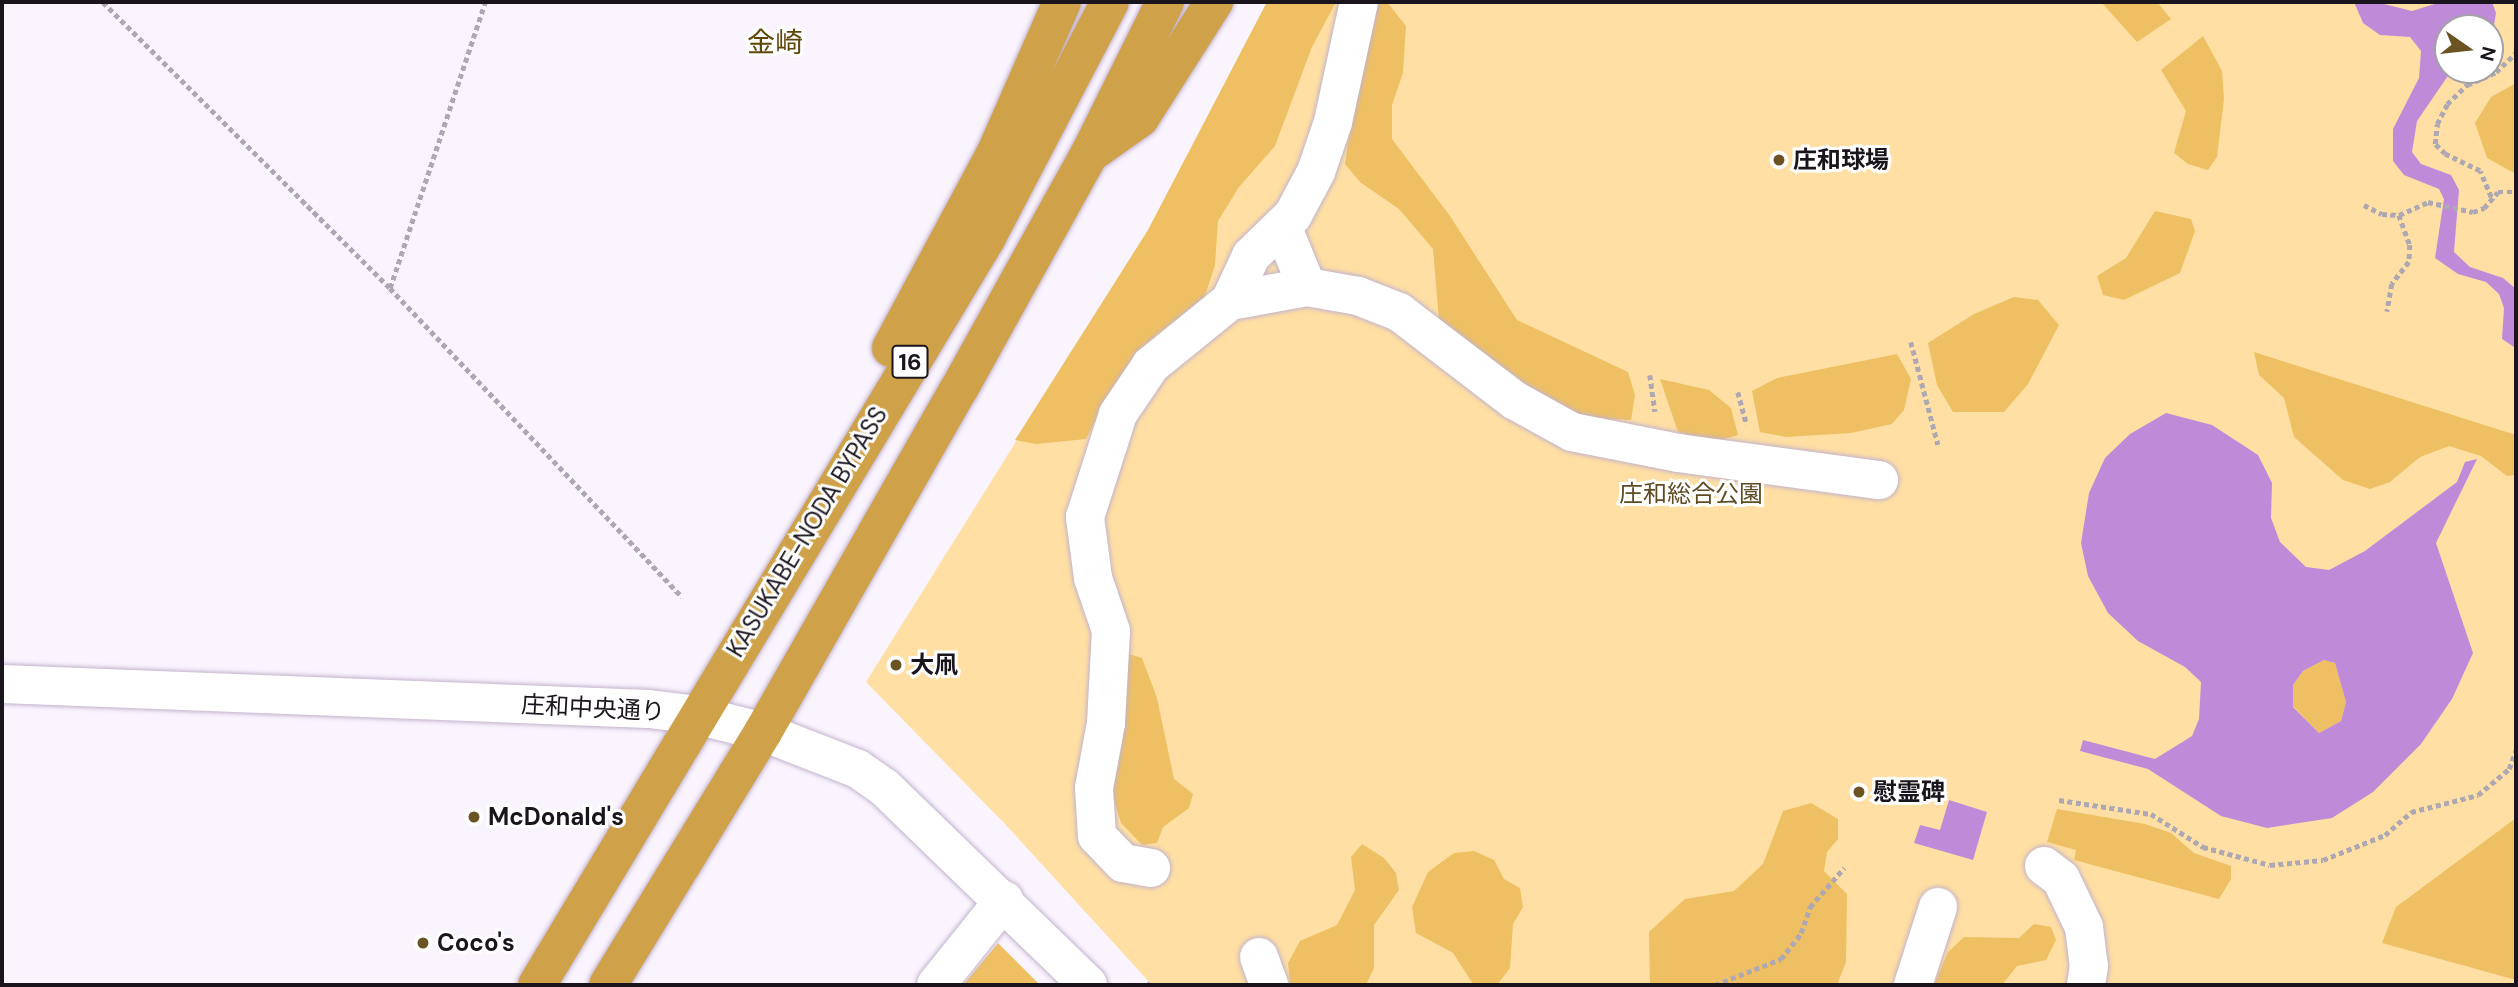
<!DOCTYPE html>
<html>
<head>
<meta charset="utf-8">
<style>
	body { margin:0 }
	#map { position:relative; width:2518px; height:987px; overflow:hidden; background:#faf4fe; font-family:"DM Sans","Noto Sans JP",sans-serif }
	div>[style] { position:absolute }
	.green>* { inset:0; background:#ffdfa3 }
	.forest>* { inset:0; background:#efc063 }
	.water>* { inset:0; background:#bf8bd9 }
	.path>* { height:4.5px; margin-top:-2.25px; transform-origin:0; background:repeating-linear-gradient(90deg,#aea8b2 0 5px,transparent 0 8.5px) }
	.roads { filter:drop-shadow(0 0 2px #c3b3cc) drop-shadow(0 0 2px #c3b3cc) }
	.minor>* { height:38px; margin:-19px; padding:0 19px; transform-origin:19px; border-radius:19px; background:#fff }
	.highway>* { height:38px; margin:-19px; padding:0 19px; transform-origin:19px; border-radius:19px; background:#cfa249 }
	.dots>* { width:19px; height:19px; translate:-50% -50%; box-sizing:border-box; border:4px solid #fff; border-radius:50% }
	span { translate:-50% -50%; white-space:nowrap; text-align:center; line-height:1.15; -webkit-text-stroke:6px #fff; paint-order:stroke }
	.shield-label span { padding:2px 5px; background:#fff; border:2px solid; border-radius:5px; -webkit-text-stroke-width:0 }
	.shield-label { font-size:23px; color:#1a141d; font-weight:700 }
	.poi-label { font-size:24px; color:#1a141d; font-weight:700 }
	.left { translate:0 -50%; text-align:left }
	.park-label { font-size:24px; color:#5f4b24 }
	.street-label { font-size:24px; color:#1a141d }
	.quarter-label { font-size:28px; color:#604609 }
	.frame { position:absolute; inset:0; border:4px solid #1a141d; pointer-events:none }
	.north { position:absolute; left:2434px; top:14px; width:70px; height:70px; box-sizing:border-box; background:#fff; border:2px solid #a3a1a5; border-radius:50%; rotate:104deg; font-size:19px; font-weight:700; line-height:28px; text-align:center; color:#1a141d }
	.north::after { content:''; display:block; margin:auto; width:24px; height:32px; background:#6b5424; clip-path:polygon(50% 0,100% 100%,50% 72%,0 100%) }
</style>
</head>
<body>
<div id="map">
	<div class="green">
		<i style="clip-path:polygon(evenodd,1267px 2px,2516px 2px,2516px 985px,1152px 985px,1005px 824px,866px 682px,1148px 230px,1267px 2px,2448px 28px,2490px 28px,2490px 70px,2448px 70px,2448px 28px)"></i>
	</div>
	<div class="forest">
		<i style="clip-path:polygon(1267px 2px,1336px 2px,1312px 47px,1275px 146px,1239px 187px,1218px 221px,1215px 265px,1202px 305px,1108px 396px,1086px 439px,1036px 444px,1015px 440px,1148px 230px)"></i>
		<i style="clip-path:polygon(1368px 2px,1387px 2px,1406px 26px,1403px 73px,1392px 105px,1392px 139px,1450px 216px,1517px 320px,1628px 372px,1635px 395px,1631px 420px,1588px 418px,1541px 395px,1439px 321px,1433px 249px,1399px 209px,1360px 182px,1345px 164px)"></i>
		<i style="clip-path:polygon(2101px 2px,2157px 2px,2171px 19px,2137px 42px)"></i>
		<i style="clip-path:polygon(2203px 36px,2222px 71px,2224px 99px,2217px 157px,2208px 170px,2188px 164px,2174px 153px,2186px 111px,2161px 70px)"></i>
		<i style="clip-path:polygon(2516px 83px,2516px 174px,2487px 158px,2475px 123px,2491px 97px)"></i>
		<i style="clip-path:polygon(2155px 211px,2191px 219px,2195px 231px,2180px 273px,2124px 300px,2103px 295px,2097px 276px,2126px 258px)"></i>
		<i style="clip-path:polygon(2014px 297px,2038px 300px,2059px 325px,2028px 384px,2004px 412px,1953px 412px,1937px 385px,1928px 343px,1974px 314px)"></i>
		<i style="clip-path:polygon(2254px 352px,2516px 435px,2516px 475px,2507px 476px,2481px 456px,2449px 446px,2420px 457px,2390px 482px,2370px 489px,2343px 480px,2294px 437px,2284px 398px,2259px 375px)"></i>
		<i style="clip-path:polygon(1897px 354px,1911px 379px,1904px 410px,1892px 424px,1851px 433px,1786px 437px,1760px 432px,1752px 391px,1777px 378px)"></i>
		<i style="clip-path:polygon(1660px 379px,1709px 390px,1731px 408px,1738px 435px,1717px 441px,1678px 432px)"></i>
		<i style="clip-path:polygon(1129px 654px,1142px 658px,1157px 698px,1174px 779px,1193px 794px,1189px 808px,1163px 827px,1157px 843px,1142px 845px,1121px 823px,1111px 791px)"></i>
		<i style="clip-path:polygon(2324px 660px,2335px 663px,2346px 702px,2341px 721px,2319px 733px,2293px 706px,2293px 685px,2303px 671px)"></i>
		<i style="clip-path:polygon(1811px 803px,1838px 819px,1838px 839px,1827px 852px,1824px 871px,1847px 894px,1846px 962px,1837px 985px,1650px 985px,1649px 932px,1685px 899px,1734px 891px,1763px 864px,1783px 811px)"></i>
		<i style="clip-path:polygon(2057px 809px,2145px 824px,2171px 833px,2194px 853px,2231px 866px,2231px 879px,2219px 899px,2074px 860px,2076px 850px,2047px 842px)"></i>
		<i style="clip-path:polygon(2516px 818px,2516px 980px,2382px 943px,2396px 907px)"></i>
		<i style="clip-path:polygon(1362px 844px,1384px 858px,1396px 873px,1399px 890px,1374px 925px,1374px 968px,1366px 985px,1290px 985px,1288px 963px,1300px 941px,1337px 925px,1355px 890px,1351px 857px)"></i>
		<i style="clip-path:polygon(1474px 851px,1494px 860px,1504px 879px,1520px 888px,1523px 907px,1513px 924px,1510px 968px,1497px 985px,1473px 984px,1453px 953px,1416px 933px,1412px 907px,1428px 872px,1454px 853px)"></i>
		<i style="clip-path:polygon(2034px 924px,2051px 927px,2056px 940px,2046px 960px,2017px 966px,2002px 985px,1934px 985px,1948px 952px,1964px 937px,2019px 938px)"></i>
		<i style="clip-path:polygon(998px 943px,1040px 985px,963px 985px)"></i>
	</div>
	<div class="water">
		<i style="clip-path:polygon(2354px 2px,2376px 2px,2412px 11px,2441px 2px,2492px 2px,2496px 13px,2492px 37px,2498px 47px,2490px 58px,2490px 28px,2448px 28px,2448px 70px,2452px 70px,2417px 121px,2412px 152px,2421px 164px,2451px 175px,2459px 190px,2454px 252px,2470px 267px,2503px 278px,2516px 289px,2514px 347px,2502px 339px,2504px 308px,2499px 294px,2486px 282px,2458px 274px,2435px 258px,2444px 199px,2439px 189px,2404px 175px,2393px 161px,2393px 129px,2419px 78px,2421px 51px,2410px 37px,2380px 35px,2363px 23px)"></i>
		<i style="clip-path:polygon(evenodd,2166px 413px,2212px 425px,2258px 455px,2272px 483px,2271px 518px,2280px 542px,2306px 567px,2329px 570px,2365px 551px,2457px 482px,2465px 462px,2477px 459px,2436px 543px,2473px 653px,2452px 699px,2421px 744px,2373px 792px,2332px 818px,2267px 828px,2221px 816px,2148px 769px,2080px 751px,2083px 740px,2155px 759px,2192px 736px,2199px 719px,2201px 682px,2185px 667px,2138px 641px,2108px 613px,2088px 576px,2081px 543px,2089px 493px,2105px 458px,2130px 434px,2166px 413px,2324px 660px,2335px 663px,2346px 702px,2341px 721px,2319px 733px,2293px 707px,2293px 685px,2303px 671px,2324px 660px)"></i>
		<i style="clip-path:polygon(1949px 800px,1987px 812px,1973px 860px,1914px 843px,1920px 825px,1940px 830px)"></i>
	</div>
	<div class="path">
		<i style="left:103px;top:2px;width:405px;rotate:44.9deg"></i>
		<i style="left:390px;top:288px;width:425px;rotate:46.6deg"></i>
		<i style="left:2491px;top:197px;width:28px;rotate:-113deg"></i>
		<i style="left:2480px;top:171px;width:39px;rotate:-154deg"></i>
		<i style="left:2445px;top:154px;width:14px;rotate:-135deg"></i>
		<i style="left:2435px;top:144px;width:20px;rotate:-84deg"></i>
		<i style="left:2437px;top:124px;width:22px;rotate:-63deg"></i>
		<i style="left:2447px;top:104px;width:28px;rotate:-44deg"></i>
		<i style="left:2467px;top:85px;width:32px;rotate:-24deg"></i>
		<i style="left:2496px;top:72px;width:28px;rotate:-44deg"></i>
		<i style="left:2364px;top:205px;width:20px;rotate:27deg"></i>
		<i style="left:2382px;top:214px;width:17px;rotate:3deg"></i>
		<i style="left:2399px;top:215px;width:32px;rotate:70deg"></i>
		<i style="left:2410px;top:245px;width:17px;rotate:93deg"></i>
		<i style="left:2409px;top:262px;width:28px;rotate:128deg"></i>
		<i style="left:2392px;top:284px;width:28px;rotate:100deg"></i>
		<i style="left:2399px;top:215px;width:32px;rotate:-24deg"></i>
		<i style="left:2428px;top:202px;width:46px;rotate:12.5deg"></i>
		<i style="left:2473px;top:212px;width:12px;rotate:-20deg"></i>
		<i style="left:2484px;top:208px;width:21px;rotate:-49deg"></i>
		<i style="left:2498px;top:192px;width:18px"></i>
		<i style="left:390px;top:288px;width:301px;rotate:-71.6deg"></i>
		<i style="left:1911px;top:342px;width:106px;rotate:75.2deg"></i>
		<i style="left:1650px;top:375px;width:37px;rotate:82deg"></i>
		<i style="left:1738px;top:392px;width:34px;rotate:75deg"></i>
		<i style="left:2059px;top:800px;width:93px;rotate:8.7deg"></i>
		<i style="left:2151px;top:814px;width:62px;rotate:32.4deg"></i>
		<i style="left:2203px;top:847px;width:69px;rotate:15deg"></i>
		<i style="left:2270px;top:865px;width:53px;rotate:-5.4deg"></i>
		<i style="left:2323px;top:860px;width:67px;rotate:-22deg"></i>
		<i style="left:2385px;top:835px;width:35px;rotate:-41deg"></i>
		<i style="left:2411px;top:812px;width:69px;rotate:-14.2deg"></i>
		<i style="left:2478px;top:795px;width:40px;rotate:-40deg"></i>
		<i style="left:2509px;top:769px;width:20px;rotate:-70deg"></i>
		<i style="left:1148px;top:985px;width:3px;rotate:-45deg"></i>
		<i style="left:1715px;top:985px;width:71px;rotate:-21.5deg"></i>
		<i style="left:1781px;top:959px;width:33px;rotate:-52deg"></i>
		<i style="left:1801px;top:933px;width:28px;rotate:-71deg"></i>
		<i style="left:1810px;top:907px;width:52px;rotate:-48.9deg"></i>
	</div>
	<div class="roads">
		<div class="minor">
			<i style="left:1282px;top:226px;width:66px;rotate:67.7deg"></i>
			<i style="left:1307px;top:287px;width:78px;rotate:169.7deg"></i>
			<i style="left:1230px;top:301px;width:50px;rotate:-65deg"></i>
			<i style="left:1251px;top:256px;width:59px;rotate:-44.3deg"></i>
			<i style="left:1293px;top:215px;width:49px;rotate:-61.9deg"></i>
			<i style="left:1316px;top:172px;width:53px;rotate:-71.2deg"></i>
			<i style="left:1333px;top:122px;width:123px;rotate:-77.8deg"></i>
			<i style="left:1307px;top:287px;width:52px;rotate:10deg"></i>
			<i style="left:1358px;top:296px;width:44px;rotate:21.3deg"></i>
			<i style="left:1399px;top:312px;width:145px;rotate:37.4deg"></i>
			<i style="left:1514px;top:400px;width:66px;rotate:28.9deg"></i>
			<i style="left:1572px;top:432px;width:108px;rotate:11.2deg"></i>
			<i style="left:1678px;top:453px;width:203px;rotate:7.7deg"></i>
			<i style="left:2px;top:684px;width:647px;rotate:2.21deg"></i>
			<i style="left:649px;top:709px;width:48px;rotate:7.1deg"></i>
			<i style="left:697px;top:715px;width:68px;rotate:14.4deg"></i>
			<i style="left:763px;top:732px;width:102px;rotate:21.3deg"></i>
			<i style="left:858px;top:769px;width:32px;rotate:35deg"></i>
			<i style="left:884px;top:787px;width:284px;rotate:44.1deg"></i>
			<i style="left:2044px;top:866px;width:21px;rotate:37deg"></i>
			<i style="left:2061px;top:879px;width:53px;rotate:64.4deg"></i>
			<i style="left:2084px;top:927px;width:39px;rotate:83deg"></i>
			<i style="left:2089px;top:966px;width:19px;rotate:99deg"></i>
			<i style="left:1151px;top:868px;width:28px;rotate:-170deg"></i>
			<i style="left:1123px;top:863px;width:37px;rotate:-134deg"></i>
			<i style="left:1097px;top:836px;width:48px;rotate:-93.6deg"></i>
			<i style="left:1094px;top:788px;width:66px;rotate:-79.5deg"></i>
			<i style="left:1106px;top:723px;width:92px;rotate:-86.9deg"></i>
			<i style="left:1111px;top:631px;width:56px;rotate:-108.8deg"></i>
			<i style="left:1093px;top:578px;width:62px;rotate:-97.5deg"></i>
			<i style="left:1085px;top:517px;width:108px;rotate:-72.2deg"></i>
			<i style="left:1118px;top:414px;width:59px;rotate:-56deg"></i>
			<i style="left:1151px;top:365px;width:102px;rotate:-39deg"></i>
			<i style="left:1259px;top:957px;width:30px;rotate:70deg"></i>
			<i style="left:936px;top:985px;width:109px;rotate:-51.3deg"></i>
			<i style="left:1913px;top:985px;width:82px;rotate:-72.2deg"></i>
		</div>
		<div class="highway">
			<i style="left:1092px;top:152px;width:59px;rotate:-35.3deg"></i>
			<i style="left:1140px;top:118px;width:138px;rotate:-57.5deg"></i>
			<i style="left:891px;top:348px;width:225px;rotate:-61.8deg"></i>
			<i style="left:997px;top:150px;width:162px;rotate:-66.3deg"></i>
			<i style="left:537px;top:985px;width:871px;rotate:-58.96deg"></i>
			<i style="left:986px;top:239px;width:267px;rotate:-62.4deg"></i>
			<i style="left:608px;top:985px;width:297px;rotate:-58.5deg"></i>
			<i style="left:763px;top:732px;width:395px;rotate:-60.3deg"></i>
			<i style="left:959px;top:389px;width:270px;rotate:-61deg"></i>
			<i style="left:1090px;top:153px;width:169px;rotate:-63.6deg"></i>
		</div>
	</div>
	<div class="dots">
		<i style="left:1779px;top:160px;background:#6b5424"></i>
		<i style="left:896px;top:665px;background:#6b5424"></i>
		<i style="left:1859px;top:792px;background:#6b5424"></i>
		<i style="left:474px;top:817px;background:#6b5424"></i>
		<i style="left:423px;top:943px;background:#6b5424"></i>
	</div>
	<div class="shield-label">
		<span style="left:910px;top:362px">16</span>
	</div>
	<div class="poi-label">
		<span class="left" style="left:1793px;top:160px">庄和球場</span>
		<span class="left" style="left:910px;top:665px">大凧</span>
		<span class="left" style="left:1873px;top:792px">慰霊碑</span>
		<span class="left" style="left:488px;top:817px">McDonald's</span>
		<span class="left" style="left:437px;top:943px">Coco's</span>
	</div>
	<div class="park-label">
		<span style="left:1691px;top:494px">庄和総合公園</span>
	</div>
	<div class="street-label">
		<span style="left:807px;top:532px;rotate:-59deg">KASUKABE-NODA BYPASS</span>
		<span style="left:593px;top:708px;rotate:3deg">庄和中央通り</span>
	</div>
	<div class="quarter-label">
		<span style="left:775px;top:43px">金崎</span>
	</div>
	<div class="frame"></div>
	<div class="north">N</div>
</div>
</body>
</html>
